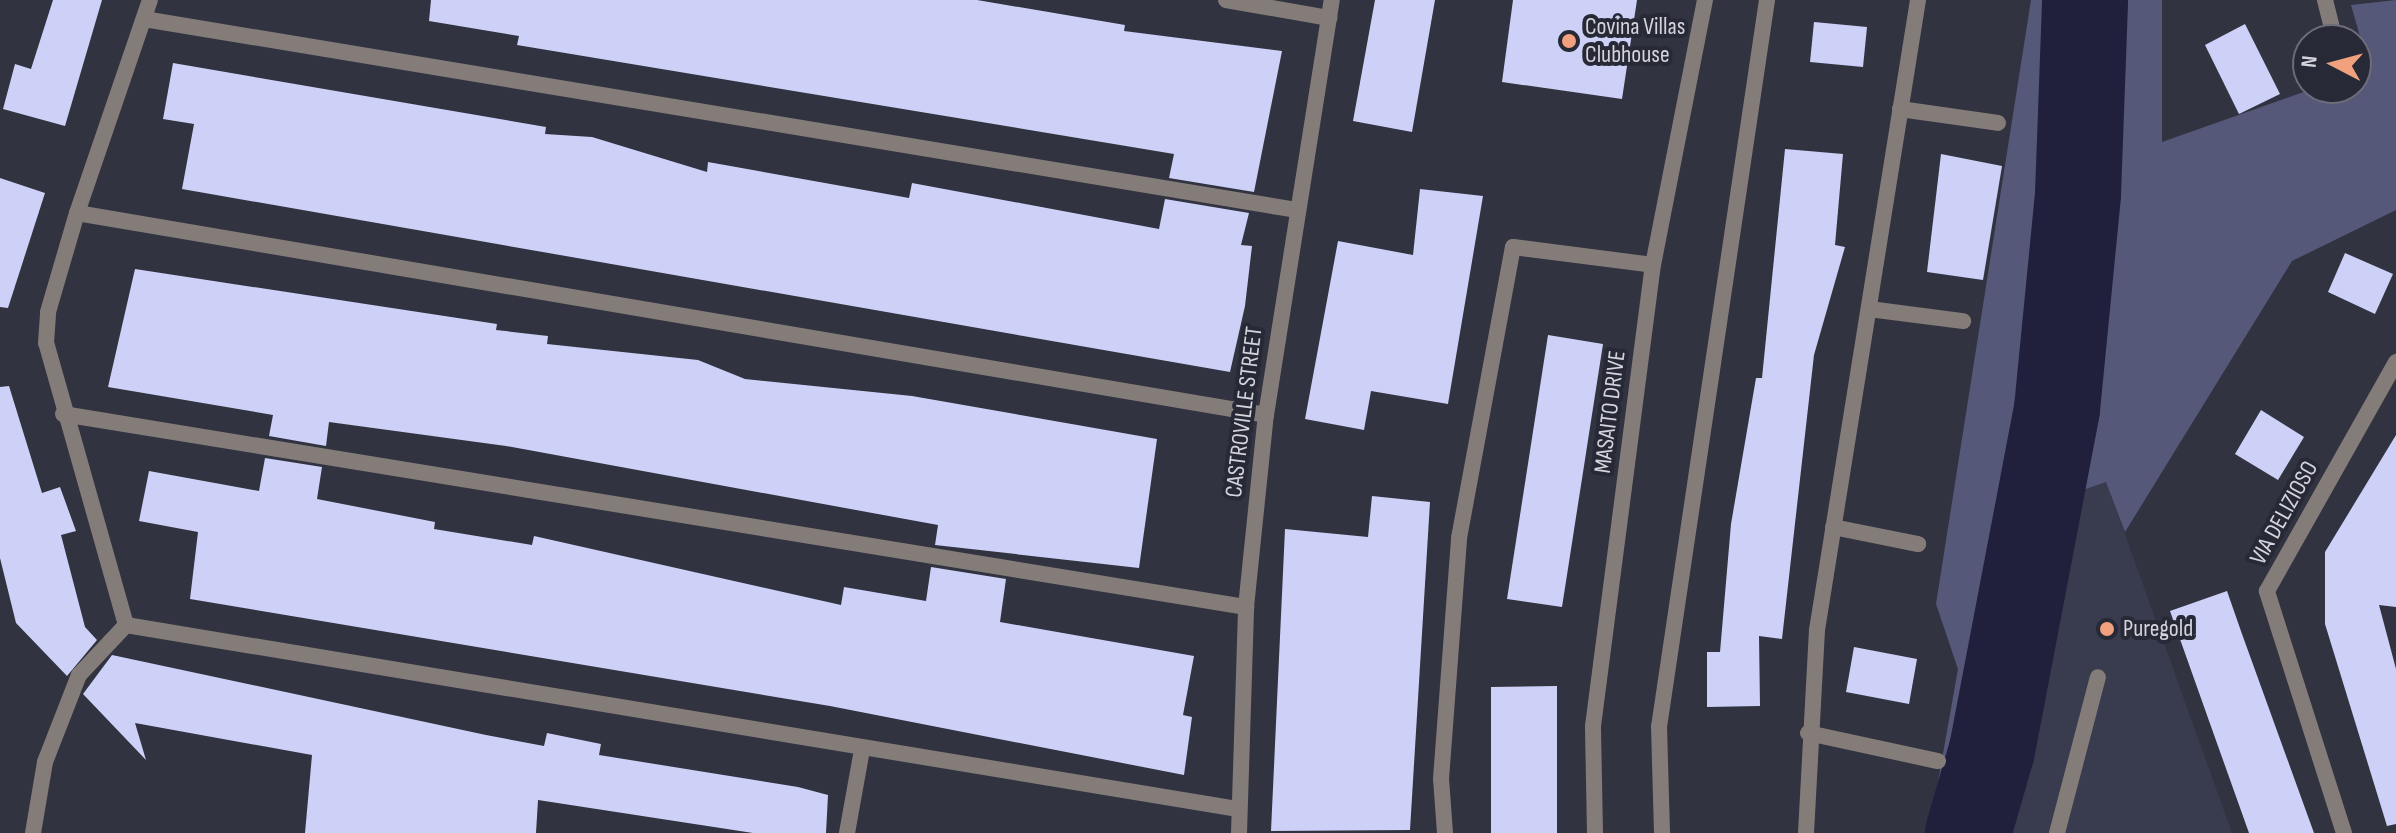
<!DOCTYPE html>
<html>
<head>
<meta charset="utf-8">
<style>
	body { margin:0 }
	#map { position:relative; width:2396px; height:833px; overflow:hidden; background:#323340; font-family:"Sofia Sans Condensed",sans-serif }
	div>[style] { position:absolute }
	.built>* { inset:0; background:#393b4e }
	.green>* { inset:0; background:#565879 }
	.river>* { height:86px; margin:-43px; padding:0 43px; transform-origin:43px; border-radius:43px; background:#20203d }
	.building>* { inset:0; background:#ced1f7 }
	.service>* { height:16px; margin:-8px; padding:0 8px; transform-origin:8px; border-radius:8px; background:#847c79 }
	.minor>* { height:16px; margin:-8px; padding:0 8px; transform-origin:8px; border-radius:8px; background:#847c79 }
	.tertiary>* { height:16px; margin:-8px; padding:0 8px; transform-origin:8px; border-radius:8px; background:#847c79 }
	.dots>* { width:22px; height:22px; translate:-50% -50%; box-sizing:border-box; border:4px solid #282936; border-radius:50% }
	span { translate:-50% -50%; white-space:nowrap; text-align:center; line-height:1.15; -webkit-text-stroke:8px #282936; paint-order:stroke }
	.poi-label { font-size:24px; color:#d3d4dc }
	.left { translate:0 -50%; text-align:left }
	.street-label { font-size:24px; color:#d3d4dc }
	.north { position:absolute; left:2292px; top:24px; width:80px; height:80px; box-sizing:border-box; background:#282936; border:2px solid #6c6d78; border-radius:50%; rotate:276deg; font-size:22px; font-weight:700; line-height:32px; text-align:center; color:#d3d4dc }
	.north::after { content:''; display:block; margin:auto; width:28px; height:36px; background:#f1a17d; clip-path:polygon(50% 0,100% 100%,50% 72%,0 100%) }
</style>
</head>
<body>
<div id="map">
	<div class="built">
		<i style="clip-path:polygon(2106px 481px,2232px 833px,2004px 833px,2037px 726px,2080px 491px)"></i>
	</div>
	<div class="green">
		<i style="clip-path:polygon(2031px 0,2162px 0,2162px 142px,2315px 88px,2356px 88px,2356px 73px,2369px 68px,2351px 5px,2396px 0,2396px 210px,2292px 261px,2125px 532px,2106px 482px,2080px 491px,2037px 726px,2004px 833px,1929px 833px,1958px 669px,1936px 604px)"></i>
	</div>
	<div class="river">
		<i style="left:1968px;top:833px;width:86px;rotate:-73.9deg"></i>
		<i style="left:1992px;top:750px;width:347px;rotate:-79.2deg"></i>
		<i style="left:2057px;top:409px;width:216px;rotate:-84.4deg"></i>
		<i style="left:2078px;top:194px;width:194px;rotate:-87.9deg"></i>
	</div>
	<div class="building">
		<i style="clip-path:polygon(53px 0,102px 0,65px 126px,3px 109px,15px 64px,31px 69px)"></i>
		<i style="clip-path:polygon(431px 0,977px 0,1125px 25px,1124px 31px,1282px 51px,1254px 192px,1169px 178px,1174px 154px,517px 45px,519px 36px,429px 21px)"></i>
		<i style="clip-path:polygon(1375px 0,1435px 0,1412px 132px,1353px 121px)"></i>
		<i style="clip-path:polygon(1513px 0,1637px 0,1622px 99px,1502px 82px)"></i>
		<i style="clip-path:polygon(1814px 22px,1867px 27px,1863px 67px,1810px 62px)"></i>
		<i style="clip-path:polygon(2245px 24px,2280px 94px,2239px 114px,2205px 45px)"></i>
		<i style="clip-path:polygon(173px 63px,546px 127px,545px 134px,592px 137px,707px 172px,708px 162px,909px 198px,912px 183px,1159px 229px,1165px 199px,1249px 213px,1241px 245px,1252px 246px,1245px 306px,1230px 372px,182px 189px,194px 124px,163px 119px)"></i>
		<i style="clip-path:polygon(1785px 149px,1843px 154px,1835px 245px,1845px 247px,1814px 355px,1782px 639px,1759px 636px,1760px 706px,1707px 707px,1707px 652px,1720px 652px,1731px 524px,1756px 378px,1762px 378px)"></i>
		<i style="clip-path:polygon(1941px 154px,2002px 166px,1983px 280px,1927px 272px)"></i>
		<i style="clip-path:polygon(0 178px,45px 193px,8px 308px,0 307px)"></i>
		<i style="clip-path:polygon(1420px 189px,1483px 196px,1448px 404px,1371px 391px,1364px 430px,1305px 419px,1338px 241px,1413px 255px)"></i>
		<i style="clip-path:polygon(2345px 253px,2393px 274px,2375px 314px,2328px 292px)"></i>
		<i style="clip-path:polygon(135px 269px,497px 324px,496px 330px,548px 336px,547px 344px,698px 360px,745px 379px,912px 396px,1157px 439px,1139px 568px,935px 545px,938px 525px,506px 446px,329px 422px,326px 446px,269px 436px,273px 415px,108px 387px)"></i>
		<i style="clip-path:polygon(1548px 335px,1603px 344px,1562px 607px,1507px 599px)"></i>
		<i style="clip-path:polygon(9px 386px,42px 493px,60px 487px,76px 531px,61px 535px,85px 627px,97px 640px,67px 676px,16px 623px,0 558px,0 387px)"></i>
		<i style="clip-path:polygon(2261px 410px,2304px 437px,2278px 480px,2235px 454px)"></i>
		<i style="clip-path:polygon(2396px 435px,2396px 607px,2379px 605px,2396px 669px,2396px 824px,2387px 826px,2325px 624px,2325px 552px)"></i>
		<i style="clip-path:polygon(265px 458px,322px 467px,317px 499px,435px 522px,434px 529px,532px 545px,534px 536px,841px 605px,844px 587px,926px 601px,931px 567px,1006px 579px,1000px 622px,1194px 656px,1183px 715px,1192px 717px,1184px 775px,830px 706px,190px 599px,198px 532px,139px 521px,149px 471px,259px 491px)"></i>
		<i style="clip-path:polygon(1372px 496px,1430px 502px,1410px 830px,1271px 831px,1285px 529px,1368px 537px)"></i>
		<i style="clip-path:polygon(2227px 591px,2242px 634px,2314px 833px,2249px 833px,2208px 718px,2170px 611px)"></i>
		<i style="clip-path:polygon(1854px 647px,1917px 659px,1909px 704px,1846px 692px)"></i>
		<i style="clip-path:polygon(112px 655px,486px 735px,544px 746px,547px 733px,601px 744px,599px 755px,798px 787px,828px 795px,826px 833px,753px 833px,538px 800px,536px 833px,305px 833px,312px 755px,135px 723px,146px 760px,83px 694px)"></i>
		<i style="clip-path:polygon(1557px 686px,1557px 833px,1491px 833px,1491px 687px)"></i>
	</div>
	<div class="service">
		<i style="left:2325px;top:0;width:41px;rotate:76deg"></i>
		<i style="left:2057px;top:833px;width:161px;rotate:-75.3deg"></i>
	</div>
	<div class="minor">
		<i style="left:1226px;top:0;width:105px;rotate:9.9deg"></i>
		<i style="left:144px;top:19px;width:1168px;rotate:9.41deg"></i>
		<i style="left:1900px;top:109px;width:99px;rotate:8.1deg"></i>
		<i style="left:77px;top:213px;width:1206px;rotate:9.64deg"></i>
		<i style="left:1869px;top:309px;width:95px;rotate:7.3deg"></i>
		<i style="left:63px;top:414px;width:1199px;rotate:9.27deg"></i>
		<i style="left:1833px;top:527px;width:87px;rotate:11.3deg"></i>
		<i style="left:126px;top:625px;width:1126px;rotate:9.4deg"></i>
		<i style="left:1808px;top:733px;width:133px;rotate:12.2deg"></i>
		<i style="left:33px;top:833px;width:72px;rotate:-80.4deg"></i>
		<i style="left:45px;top:762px;width:93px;rotate:-68.7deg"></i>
		<i style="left:79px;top:675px;width:69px;rotate:-46.8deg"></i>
		<i style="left:126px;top:625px;width:293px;rotate:-105.8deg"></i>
		<i style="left:46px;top:343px;width:31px;rotate:-86deg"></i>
		<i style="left:48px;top:312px;width:103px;rotate:-73.7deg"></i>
		<i style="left:77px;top:213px;width:225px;rotate:-71.1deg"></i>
		<i style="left:847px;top:833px;width:84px;rotate:-79.8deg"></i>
		<i style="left:1239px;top:833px;width:226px;rotate:-88.2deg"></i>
		<i style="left:1246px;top:607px;width:193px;rotate:-84.1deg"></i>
		<i style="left:1266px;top:415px;width:420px;rotate:-81deg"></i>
		<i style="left:1445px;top:833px;width:54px;rotate:-94.2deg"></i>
		<i style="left:1441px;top:779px;width:242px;rotate:-85.7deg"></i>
		<i style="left:1459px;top:538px;width:296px;rotate:-79.5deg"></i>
		<i style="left:1513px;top:247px;width:141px;rotate:7.3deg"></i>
		<i style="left:1806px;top:833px;width:203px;rotate:-86.9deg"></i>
		<i style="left:1817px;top:630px;width:638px;rotate:-80.89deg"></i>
		<i style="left:2344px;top:833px;width:254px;rotate:-107.7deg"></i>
		<i style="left:2267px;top:591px;width:263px;rotate:-60.6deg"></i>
	</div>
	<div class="tertiary">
		<i style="left:1595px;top:833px;width:107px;rotate:-91.1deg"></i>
		<i style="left:1593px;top:726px;width:465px;rotate:-82.6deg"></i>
		<i style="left:1653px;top:265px;width:270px;rotate:-78.9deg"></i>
		<i style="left:1662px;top:833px;width:106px;rotate:-91.6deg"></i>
		<i style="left:1659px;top:727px;width:735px;rotate:-81.55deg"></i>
	</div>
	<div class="dots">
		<i style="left:1569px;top:41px;background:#f1a17d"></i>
		<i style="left:2107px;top:629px;background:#f1a17d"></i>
	</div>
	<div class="poi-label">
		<span class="left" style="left:1585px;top:41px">Covina Villas<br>Clubhouse</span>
		<span class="left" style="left:2123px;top:629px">Puregold</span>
	</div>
	<div class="street-label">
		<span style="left:1244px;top:412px;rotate:-83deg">CASTROVILLE STREET</span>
		<span style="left:1610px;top:412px;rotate:-83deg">MASAITO DRIVE</span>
		<span style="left:2284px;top:513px;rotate:-61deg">VIA DELIZIOSO</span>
	</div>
	<div class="north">N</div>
</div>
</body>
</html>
